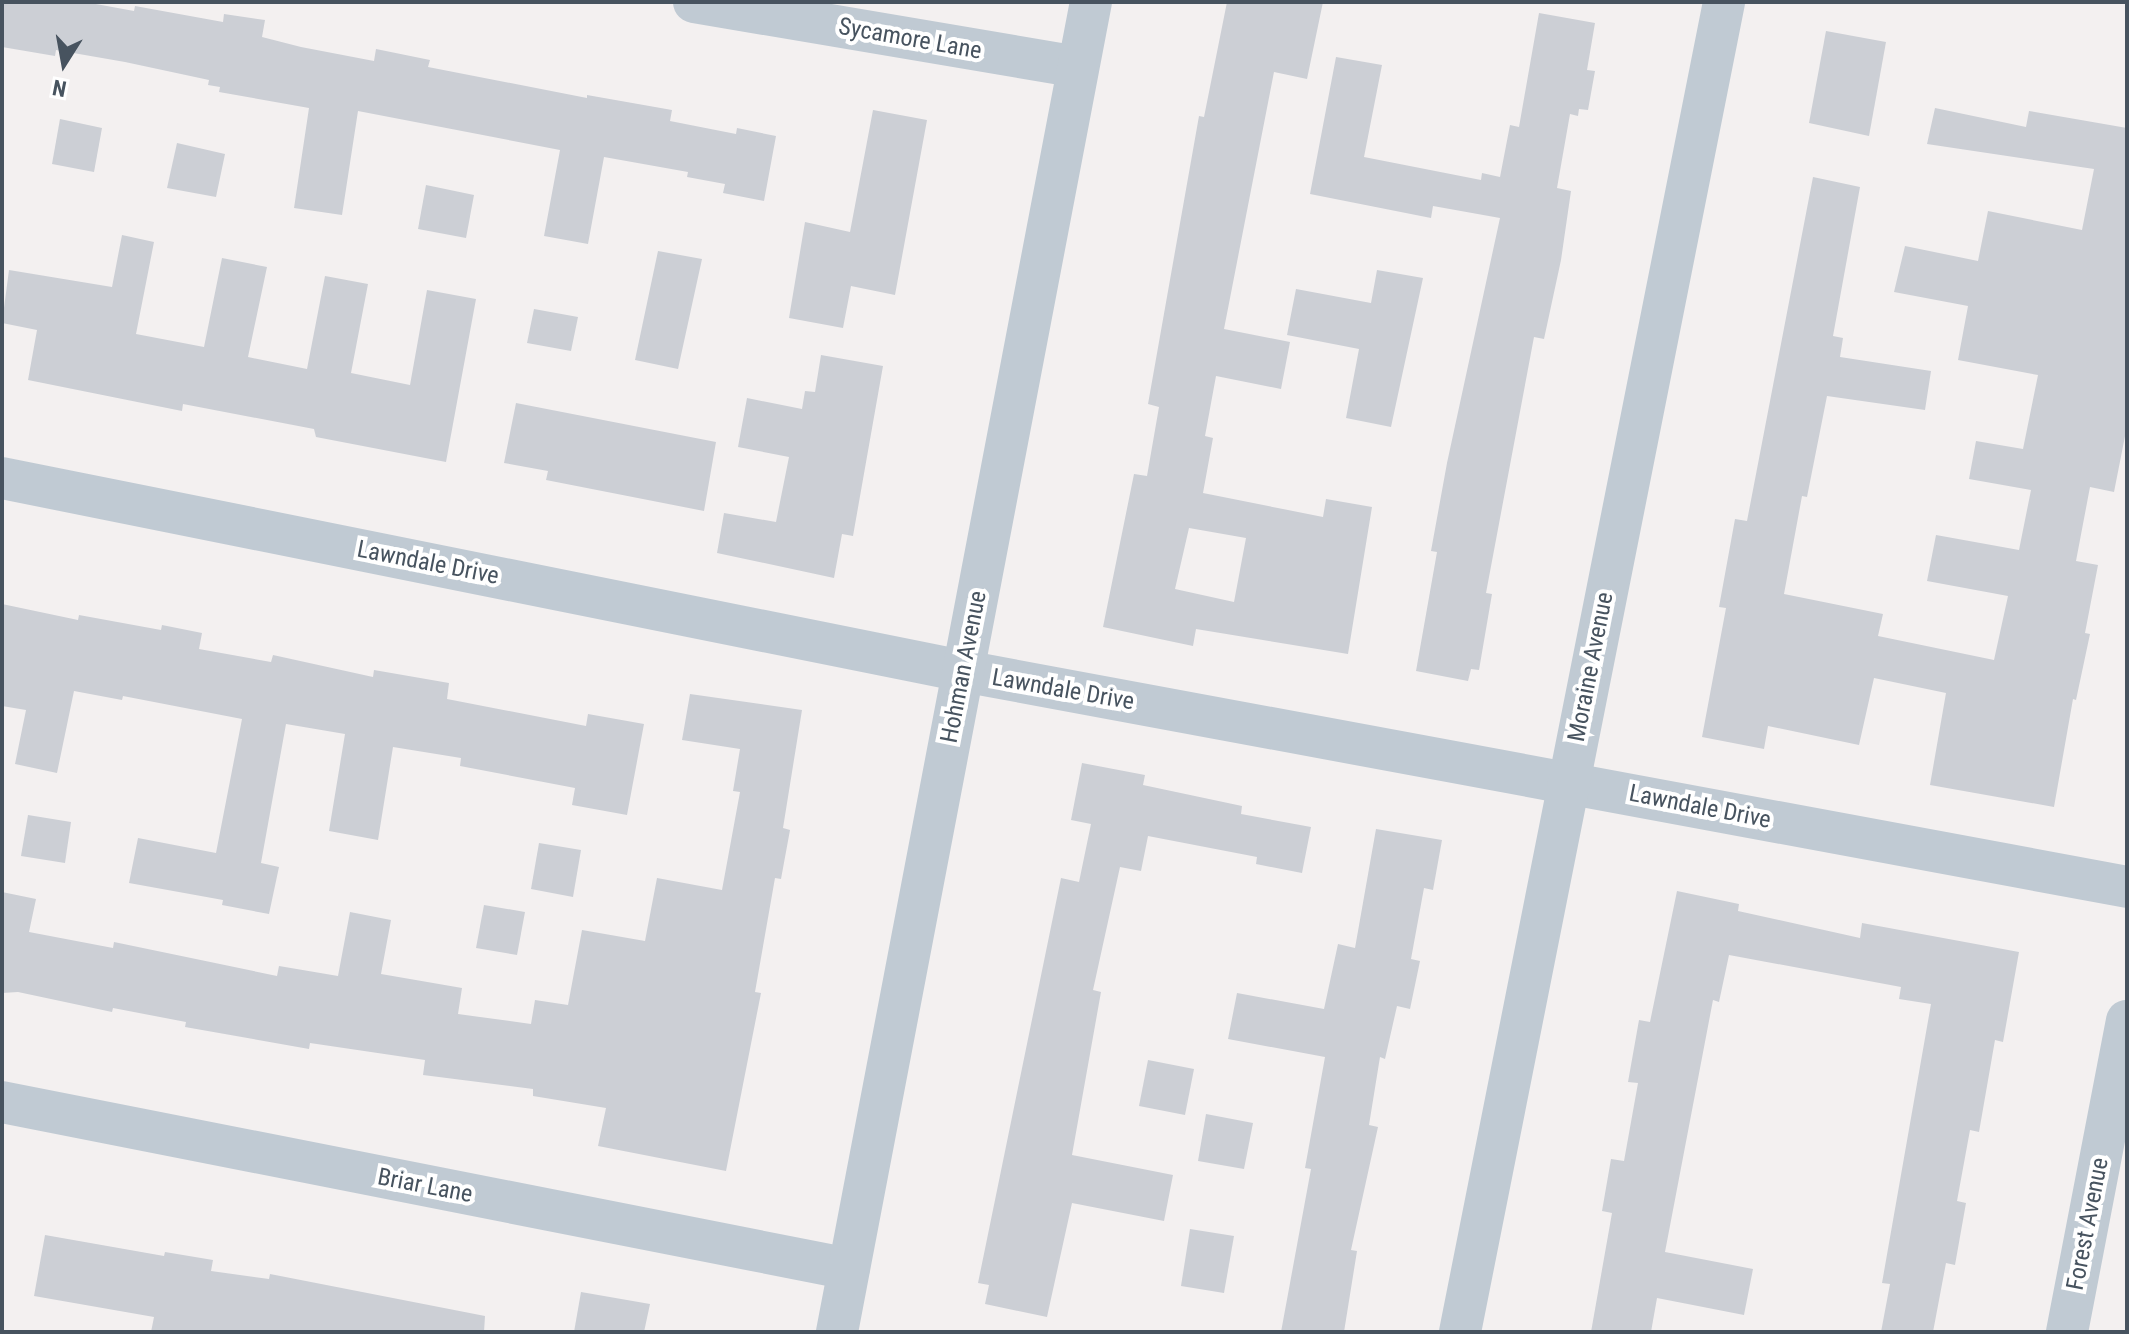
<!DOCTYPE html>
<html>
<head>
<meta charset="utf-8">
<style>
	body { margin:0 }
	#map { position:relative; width:2129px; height:1334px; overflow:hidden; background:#f3f0f0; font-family:"Roboto Condensed",sans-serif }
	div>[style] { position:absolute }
	.building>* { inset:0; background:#cccfd5 }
	.minor>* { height:42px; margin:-21px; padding:0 21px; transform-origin:21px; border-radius:21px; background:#c0cad3 }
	span { translate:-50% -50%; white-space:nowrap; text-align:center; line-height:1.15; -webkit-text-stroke:8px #fff; paint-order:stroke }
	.street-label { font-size:24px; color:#47535f }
	.frame { position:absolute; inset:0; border:4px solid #47535f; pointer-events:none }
	.north { position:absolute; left:24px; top:24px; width:80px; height:80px; -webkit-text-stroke:6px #fff; paint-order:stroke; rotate:191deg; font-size:22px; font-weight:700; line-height:32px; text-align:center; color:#47535f }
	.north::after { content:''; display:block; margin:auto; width:28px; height:36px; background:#47535f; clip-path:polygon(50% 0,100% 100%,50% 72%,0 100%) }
</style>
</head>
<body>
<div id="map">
	<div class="building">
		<i style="clip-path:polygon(2px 2px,85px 2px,134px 11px,135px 6px,223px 22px,224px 14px,265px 20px,262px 37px,301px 47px,374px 61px,376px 49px,430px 60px,428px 67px,587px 98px,587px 95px,672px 110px,670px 121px,736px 134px,737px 128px,776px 136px,764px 201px,723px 193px,725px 184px,687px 177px,688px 172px,604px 157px,588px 244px,544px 236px,560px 150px,358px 111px,342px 215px,294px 208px,309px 108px,219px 92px,220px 87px,208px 85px,209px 80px,125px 62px,56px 50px,55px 56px,2px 47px)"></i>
		<i style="clip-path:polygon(evenodd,1227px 2px,1323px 2px,1307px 79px,1274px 72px,1224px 329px,1290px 342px,1281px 389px,1216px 376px,1205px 436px,1213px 438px,1203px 493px,1323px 517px,1326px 499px,1372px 507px,1348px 654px,1196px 629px,1193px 646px,1103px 627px,1134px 474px,1147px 476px,1159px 407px,1148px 404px,1199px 116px,1204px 117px,1227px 2px,1189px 528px,1246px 538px,1234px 602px,1175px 589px,1189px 528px)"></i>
		<i style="clip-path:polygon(1539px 13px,1595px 23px,1587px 70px,1595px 71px,1588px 110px,1579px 109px,1578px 116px,1570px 114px,1557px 188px,1571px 191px,1561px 260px,1544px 339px,1534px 337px,1486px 593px,1492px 594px,1479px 670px,1471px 669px,1468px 681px,1416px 671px,1437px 552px,1431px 551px,1447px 463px,1500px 218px,1433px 206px,1431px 218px,1310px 194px,1336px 57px,1382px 65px,1364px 157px,1481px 180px,1482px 173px,1500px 177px,1510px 125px,1519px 127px)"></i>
		<i style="clip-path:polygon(1826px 31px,1886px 42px,1869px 136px,1809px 123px)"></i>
		<i style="clip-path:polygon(1935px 108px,2026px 127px,2029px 111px,2127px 128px,2127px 426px,2114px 492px,2090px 487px,2076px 561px,2098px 565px,2085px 633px,2090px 634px,2076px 700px,2073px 699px,2054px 807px,1930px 785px,1946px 693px,1874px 678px,1859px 745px,1768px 726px,1764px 749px,1702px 737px,1726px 608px,1719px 607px,1735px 519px,1747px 521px,1813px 177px,1860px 187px,1833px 336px,1843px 338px,1840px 357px,1931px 371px,1925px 410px,1827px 396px,1807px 497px,1802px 496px,1784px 594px,1883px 614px,1878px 636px,1994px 660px,2008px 596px,1927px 581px,1936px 535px,2019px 550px,2031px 490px,1969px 479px,1976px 441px,2023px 449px,2038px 375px,1958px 360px,1968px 306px,1894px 292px,1905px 246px,1978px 261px,1988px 211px,2082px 230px,2094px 169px,1927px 144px)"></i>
		<i style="clip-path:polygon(873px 110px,927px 120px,895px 295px,851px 286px,843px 328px,789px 318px,805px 222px,850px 232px)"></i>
		<i style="clip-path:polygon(60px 119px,102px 128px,94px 172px,52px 164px)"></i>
		<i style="clip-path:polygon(177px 143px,225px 154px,216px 197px,167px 188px)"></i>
		<i style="clip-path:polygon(426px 185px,474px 195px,466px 238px,418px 229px)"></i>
		<i style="clip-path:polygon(122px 235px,154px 242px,136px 334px,204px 347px,222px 258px,267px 267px,248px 357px,307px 369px,325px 276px,368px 284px,351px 373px,410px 385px,427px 290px,476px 299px,446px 462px,316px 437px,314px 429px,183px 404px,182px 411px,28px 380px,37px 330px,2px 323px,9px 270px,112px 287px)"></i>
		<i style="clip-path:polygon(658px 251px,702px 259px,678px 369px,635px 360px)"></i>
		<i style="clip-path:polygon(1377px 270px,1423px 278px,1391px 427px,1346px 418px,1359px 349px,1287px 335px,1296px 289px,1371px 303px)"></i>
		<i style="clip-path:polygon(534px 309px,578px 317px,571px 351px,527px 343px)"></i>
		<i style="clip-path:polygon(821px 355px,883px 366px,853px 536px,842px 534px,834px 578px,717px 553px,724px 513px,776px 522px,789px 457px,738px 447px,747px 398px,802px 409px,805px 391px,815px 392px)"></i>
		<i style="clip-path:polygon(516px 403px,716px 442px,704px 511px,546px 480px,548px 471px,504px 463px)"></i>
		<i style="clip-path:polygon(2px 604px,78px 620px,79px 615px,161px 630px,162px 625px,202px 633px,199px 649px,271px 662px,273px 655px,373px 677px,374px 670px,449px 683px,447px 699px,586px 726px,588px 714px,644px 724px,627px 815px,572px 805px,575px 788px,460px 766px,461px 758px,393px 747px,378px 840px,329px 831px,345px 734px,286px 724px,261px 863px,279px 867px,269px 914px,222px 905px,223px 900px,129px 883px,138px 838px,216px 853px,242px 719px,123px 696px,122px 700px,74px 691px,57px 773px,15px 764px,26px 710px,2px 706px)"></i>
		<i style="clip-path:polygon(690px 694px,802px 710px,783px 828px,790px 830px,781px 879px,775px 878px,755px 992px,761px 993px,726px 1171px,598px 1146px,606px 1108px,533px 1096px,533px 1089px,423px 1075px,425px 1060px,310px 1043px,309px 1049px,185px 1027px,186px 1022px,113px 1008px,112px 1012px,18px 992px,2px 993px,2px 892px,36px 899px,29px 932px,113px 948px,114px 942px,277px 976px,279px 966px,338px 976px,350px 912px,391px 920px,381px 974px,462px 988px,458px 1014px,531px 1024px,535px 1000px,568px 1005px,582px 930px,645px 941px,657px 878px,722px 890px,740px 792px,733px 791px,740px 749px,682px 740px)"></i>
		<i style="clip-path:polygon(1082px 763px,1145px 775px,1143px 785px,1242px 806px,1241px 814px,1311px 827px,1302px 873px,1256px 864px,1257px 857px,1148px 836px,1141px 871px,1120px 867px,1093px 990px,1101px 992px,1072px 1155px,1173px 1175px,1164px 1221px,1072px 1203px,1047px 1317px,985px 1304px,989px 1285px,978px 1283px,1061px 878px,1079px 882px,1091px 824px,1071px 820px)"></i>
		<i style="clip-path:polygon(28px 815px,71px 822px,65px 863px,21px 856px)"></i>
		<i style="clip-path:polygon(1376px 829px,1442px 840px,1433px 890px,1424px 888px,1411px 959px,1420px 961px,1410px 1009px,1397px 1006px,1385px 1059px,1380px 1057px,1369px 1125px,1378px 1127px,1351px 1250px,1357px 1251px,1344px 1332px,1281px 1332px,1311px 1169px,1305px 1168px,1325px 1057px,1228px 1039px,1237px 993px,1324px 1009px,1338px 944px,1355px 948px)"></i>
		<i style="clip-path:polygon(539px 843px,581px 850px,573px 897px,531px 889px)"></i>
		<i style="clip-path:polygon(1677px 891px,1739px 904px,1738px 911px,1860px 938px,1862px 923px,2019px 952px,2003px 1042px,1995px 1040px,1979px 1132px,1970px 1130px,1957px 1201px,1966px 1203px,1955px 1265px,1946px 1263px,1933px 1332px,1881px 1332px,1890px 1284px,1882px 1283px,1931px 1004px,1899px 999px,1901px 987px,1729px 955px,1719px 1002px,1713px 1000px,1665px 1252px,1753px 1269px,1744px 1315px,1657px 1298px,1651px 1332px,1591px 1332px,1612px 1213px,1602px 1211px,1611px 1159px,1624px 1161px,1638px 1083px,1628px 1082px,1639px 1020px,1650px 1022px)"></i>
		<i style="clip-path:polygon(484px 905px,525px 912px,517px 955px,476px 948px)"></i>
		<i style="clip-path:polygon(1148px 1060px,1194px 1069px,1185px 1115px,1139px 1106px)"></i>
		<i style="clip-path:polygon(1206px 1114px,1253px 1123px,1244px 1169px,1198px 1161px)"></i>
		<i style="clip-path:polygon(1190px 1229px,1234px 1236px,1224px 1293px,1181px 1286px)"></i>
		<i style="clip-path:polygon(45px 1235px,164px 1256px,165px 1252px,213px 1260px,211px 1271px,269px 1279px,270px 1274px,485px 1316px,484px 1332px,151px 1332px,154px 1317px,34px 1296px)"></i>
		<i style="clip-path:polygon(581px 1292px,650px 1304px,644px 1332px,574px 1332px)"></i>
	</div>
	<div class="minor">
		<i style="left:694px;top:2px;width:389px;rotate:9.6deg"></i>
		<i style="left:2px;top:478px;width:980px;rotate:11.36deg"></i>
		<i style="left:963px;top:671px;width:1184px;rotate:10.51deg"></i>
		<i style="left:2px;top:1102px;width:863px;rotate:11.15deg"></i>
		<i style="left:837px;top:1332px;width:1354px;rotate:-79.19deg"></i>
		<i style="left:1460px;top:1332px;width:1356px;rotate:-78.77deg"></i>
		<i style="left:2067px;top:1332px;width:317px;rotate:-79.1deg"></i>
	</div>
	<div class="street-label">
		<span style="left:910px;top:39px;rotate:10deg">Sycamore Lane</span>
		<span style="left:428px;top:563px;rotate:11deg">Lawndale Drive</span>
		<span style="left:964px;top:667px;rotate:-79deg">Hohman Avenue</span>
		<span style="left:1591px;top:667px;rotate:-79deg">Moraine Avenue</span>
		<span style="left:1063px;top:690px;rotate:10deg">Lawndale Drive</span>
		<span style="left:1700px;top:807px;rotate:11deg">Lawndale Drive</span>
		<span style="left:425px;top:1186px;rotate:11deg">Briar Lane</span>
		<span style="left:2088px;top:1224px;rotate:-79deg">Forest Avenue</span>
	</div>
	<div class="frame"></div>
	<div class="north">N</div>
</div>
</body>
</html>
